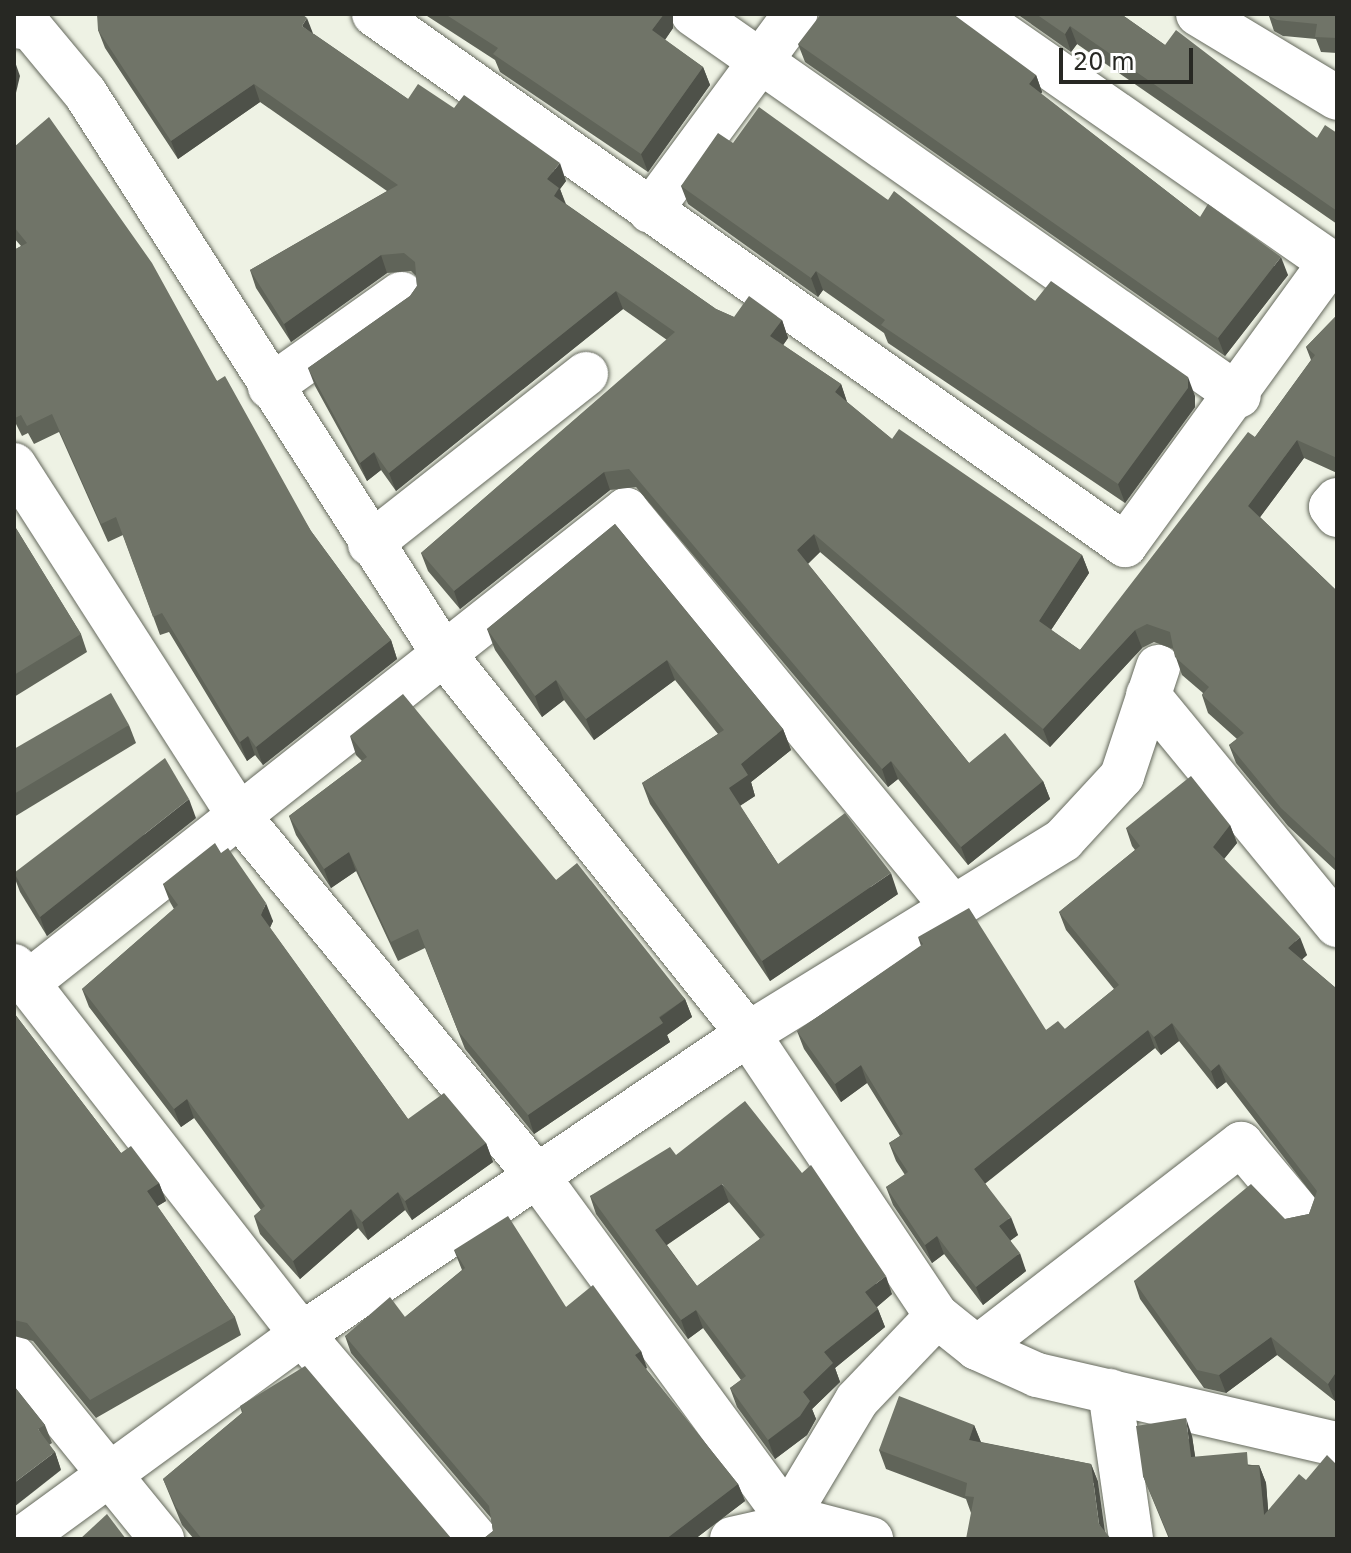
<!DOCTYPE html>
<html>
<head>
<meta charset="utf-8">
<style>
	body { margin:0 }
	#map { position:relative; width:1351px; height:1553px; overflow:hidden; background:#eef2e4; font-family:"DejaVu Sans",sans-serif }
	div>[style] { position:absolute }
	.roads { filter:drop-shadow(0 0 2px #65695d) drop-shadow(0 0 2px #65695d) }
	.minor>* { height:44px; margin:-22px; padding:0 22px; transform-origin:22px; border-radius:22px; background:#fff }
	.tertiary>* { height:44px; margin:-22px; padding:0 22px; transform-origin:22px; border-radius:22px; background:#fff }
	.wall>* { inset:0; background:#606459 }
	.shaded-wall>* { inset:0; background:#4e5149 }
	.building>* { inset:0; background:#707468 }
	span { translate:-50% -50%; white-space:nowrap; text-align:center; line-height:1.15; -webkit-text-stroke:8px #fff; paint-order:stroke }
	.frame { position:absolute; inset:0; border:16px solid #272823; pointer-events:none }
	.scale { position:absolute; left:1059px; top:48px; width:134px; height:36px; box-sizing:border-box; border:4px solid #272823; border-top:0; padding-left:10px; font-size:24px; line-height:28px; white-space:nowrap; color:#272823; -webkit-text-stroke:6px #fff; paint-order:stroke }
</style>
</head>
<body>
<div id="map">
	<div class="roads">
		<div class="minor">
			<i style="left:374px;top:14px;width:920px;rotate:35.26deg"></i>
			<i style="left:1125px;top:545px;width:349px;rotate:-54deg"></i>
			<i style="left:693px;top:14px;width:666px;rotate:34.98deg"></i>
			<i style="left:973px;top:14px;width:443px;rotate:34.8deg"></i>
			<i style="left:1198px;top:14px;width:162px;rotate:31.1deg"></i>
			<i style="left:650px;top:211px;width:245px;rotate:-53.6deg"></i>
			<i style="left:270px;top:387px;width:161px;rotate:-35.4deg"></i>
			<i style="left:14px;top:465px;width:417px;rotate:57.3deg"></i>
			<i style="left:239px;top:816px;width:469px;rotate:50.4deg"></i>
			<i style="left:538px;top:1177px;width:421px;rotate:53.8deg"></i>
			<i style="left:787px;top:1517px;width:87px;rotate:14.7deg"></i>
			<i style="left:1337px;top:500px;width:9px;rotate:131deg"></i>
			<i style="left:1331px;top:507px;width:10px;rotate:53deg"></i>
			<i style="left:370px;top:544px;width:275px;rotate:-38.2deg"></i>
			<i style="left:1148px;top:695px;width:298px;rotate:50.6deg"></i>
			<i style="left:14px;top:966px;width:467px;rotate:52deg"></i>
			<i style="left:302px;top:1334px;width:269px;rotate:49.7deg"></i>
			<i style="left:26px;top:984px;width:765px;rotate:-38.31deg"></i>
			<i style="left:626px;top:510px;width:519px;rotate:50.55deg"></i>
			<i style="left:977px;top:1348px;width:334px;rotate:-37.7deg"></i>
			<i style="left:1241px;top:1144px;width:90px;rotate:50deg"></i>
			<i style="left:14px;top:1357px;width:235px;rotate:50.9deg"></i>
			<i style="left:1110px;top:1391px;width:149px;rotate:81.9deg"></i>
			<i style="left:21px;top:1539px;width:348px;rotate:-36.1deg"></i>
			<i style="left:302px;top:1334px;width:538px;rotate:-33.93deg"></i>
			<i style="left:748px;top:1034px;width:370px;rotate:-31.6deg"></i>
			<i style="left:1063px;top:840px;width:87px;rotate:-47.3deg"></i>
			<i style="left:1122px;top:776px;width:115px;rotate:-71.7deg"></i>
			<i style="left:732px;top:1539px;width:41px;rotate:-12.7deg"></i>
			<i style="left:772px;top:1530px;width:20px;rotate:-41deg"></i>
			<i style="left:787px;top:1517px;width:136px;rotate:-59.1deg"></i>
			<i style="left:857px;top:1400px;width:116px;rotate:-46.4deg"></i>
		</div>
		<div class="tertiary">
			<i style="left:14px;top:26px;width:17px;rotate:7deg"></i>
			<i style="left:31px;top:28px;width:85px;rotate:50.3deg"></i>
			<i style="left:85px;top:93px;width:665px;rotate:57.41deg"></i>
			<i style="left:443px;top:653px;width:488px;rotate:51.3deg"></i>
			<i style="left:748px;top:1034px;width:339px;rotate:56.2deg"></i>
			<i style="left:937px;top:1316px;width:51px;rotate:38.7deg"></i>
			<i style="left:977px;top:1348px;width:66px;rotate:24.2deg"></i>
			<i style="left:1037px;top:1375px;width:308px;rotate:13deg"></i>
		</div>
	</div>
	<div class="wall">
		<i style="clip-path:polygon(424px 14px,673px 14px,673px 28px,665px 40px,703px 67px,710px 85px,648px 172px,500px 72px,495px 60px)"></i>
		<i style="clip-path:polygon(1017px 14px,1121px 14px,1165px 45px,1317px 138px,1337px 133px,1337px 224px,1077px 44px,1071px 52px)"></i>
		<i style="clip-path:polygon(1337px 14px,1337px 53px,1321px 52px,1316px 39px,1283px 36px,1274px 31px,1269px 16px)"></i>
		<i style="clip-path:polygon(98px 30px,314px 34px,408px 99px,454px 108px,566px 181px,560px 189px,566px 204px,716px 309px,734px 317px,782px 320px,788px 338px,783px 345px,841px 384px,847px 402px,892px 439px,1082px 555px,1089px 573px,1051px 630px,1080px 650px,1255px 437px,1311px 360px,1306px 347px,1337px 315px,1337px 473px,1304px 458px,1260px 517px,1337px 591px,1337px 872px,1288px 826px,1236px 763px,1229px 745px,1237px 739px,1208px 713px,1202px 695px,1203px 693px,1182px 675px,1173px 649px,1154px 642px,1142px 648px,1050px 747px,820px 552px,808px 564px,969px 763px,1043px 781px,1050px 799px,968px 865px,898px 779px,888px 787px,636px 487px,610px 490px,460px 609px,428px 571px,421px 553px,667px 340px,623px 309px,396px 491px,381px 470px,367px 481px,315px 386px,308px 368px,410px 296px,417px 286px,416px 276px,411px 271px,387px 273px,291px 342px,256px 288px,250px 270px,387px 191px,260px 102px,178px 159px,105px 48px)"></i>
		<i style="clip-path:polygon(798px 44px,1036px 75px,1042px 92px,1041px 94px,1200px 217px,1288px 275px,1225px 356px,805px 62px)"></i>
		<i style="clip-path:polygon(733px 143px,888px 200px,1035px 301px,1195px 396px,1195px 407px,1125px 503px,888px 343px,884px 333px,823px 290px,818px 297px,688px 204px,681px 186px)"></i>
		<i style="clip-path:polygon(14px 147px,217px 381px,311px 531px,391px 640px,397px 659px,263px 765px,255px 755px,247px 761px,169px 632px,160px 635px,123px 535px,108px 542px,59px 432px,34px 444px,28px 433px,22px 436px,14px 420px,14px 250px,21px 246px,14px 238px)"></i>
		<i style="clip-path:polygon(615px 524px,783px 729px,791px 750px,751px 782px,755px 796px,740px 806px,778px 864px,898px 894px,770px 981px,650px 804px,642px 783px,718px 734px,675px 680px,594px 740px,564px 700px,542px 717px,495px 650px,487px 629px)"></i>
		<i style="clip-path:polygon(14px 525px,81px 634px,87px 652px,14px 697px)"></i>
		<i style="clip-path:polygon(129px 725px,136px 743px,14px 817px,14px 749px)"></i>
		<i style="clip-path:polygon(350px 736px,556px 880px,685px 999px,692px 1017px,667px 1035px,670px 1042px,534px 1134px,465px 1049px,425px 948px,398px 961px,356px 871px,331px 888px,296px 835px,289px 816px,362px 761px,356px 755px)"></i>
		<i style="clip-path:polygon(196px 818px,47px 936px,20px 892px,14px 876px)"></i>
		<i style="clip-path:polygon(1230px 825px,1237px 843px,1224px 859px,1307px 955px,1302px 959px,1337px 989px,1337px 1398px,1335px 1401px,1277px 1355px,1226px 1393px,1204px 1388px,1140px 1299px,1134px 1281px,1285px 1219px,1309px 1214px,1315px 1198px,1226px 1082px,1217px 1089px,1179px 1041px,1161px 1055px,1155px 1048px,985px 1183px,1018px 1235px,1010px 1240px,1026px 1271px,983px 1305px,944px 1254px,932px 1263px,893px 1205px,886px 1187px,905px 1175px,896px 1161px,889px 1143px,900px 1136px,867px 1083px,841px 1102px,804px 1049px,797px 1031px,921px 946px,918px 937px,1046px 1030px,1065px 1029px,1114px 989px,1066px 930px,1059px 912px,1135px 850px,1132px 846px,1126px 828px)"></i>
		<i style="clip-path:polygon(221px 853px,273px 921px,270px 928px,408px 1119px,486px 1143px,493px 1162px,412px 1220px,405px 1210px,368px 1240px,358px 1228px,300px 1279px,260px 1234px,254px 1216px,261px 1210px,194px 1118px,181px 1127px,89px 1007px,82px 989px,174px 909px,170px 902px,163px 884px)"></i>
		<i style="clip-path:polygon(14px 1013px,121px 1153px,159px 1183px,166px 1201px,157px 1206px,235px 1317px,241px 1335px,96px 1418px,33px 1341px,14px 1336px)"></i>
		<i style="clip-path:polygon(evenodd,676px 1155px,892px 1294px,877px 1307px,885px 1327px,835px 1368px,840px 1382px,812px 1409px,816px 1419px,807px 1435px,775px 1459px,737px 1407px,730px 1388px,741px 1380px,703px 1328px,688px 1339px,596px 1214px,590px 1196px,676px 1155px,729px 1202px,760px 1239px,697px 1286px,667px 1245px,729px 1202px)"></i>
		<i style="clip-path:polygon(454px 1250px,566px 1307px,641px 1351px,646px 1369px,738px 1484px,745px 1501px,695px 1539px,483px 1539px,493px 1531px,491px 1518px,351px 1353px,345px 1336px,405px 1317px,462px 1270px)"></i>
		<i style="clip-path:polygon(14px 1386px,45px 1425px,52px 1443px,49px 1445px,55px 1452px,61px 1470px)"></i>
		<i style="clip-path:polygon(240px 1406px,451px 1538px,454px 1539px,194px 1539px,182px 1525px,163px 1479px,242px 1413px)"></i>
		<i style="clip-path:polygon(974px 1425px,981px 1442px,1091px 1464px,1098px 1482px,971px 1513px,966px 1499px,886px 1469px,879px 1450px)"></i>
		<i style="clip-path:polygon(1192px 1436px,1195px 1457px,1252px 1465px,1259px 1465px,1266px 1483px,1268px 1510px,1337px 1539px,1169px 1539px,1143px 1476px)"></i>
	</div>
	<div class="shaded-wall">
		<i style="clip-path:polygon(664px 14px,673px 14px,673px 28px,659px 48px,652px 30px)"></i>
		<i style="clip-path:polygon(307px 18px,314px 36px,302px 26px)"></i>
		<i style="clip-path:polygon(1070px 26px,1077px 44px,1071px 52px,1065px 34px)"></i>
		<i style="clip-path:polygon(14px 59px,20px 76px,14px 101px)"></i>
		<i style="clip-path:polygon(703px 67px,710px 85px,648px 172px,641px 154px)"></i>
		<i style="clip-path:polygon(1036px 75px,1042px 92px,1035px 102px,1029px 84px)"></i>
		<i style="clip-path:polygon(254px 84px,260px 102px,178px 159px,171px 141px)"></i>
		<i style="clip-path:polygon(560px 163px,566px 181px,560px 189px,566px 206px,560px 214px,547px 179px)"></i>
		<i style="clip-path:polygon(381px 255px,387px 273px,291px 342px,284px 324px)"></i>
		<i style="clip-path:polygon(1281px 257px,1288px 275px,1225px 356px,1218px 338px)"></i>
		<i style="clip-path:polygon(816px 271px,823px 290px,818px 297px,811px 278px)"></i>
		<i style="clip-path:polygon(616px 291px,623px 309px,396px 491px,389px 473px)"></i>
		<i style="clip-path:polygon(782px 320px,788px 338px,777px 354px,770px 336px)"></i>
		<i style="clip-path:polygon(1188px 377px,1195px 396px,1195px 407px,1125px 503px,1118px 484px)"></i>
		<i style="clip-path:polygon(841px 384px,847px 402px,835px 392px)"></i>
		<i style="clip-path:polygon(1297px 440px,1304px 458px,1255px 524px,1248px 506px)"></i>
		<i style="clip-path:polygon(374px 452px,381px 470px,367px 481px,360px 463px)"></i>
		<i style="clip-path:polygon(604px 472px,610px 490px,460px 609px,454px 591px)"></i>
		<i style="clip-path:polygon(814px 534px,820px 552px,803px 568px,797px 550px)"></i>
		<i style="clip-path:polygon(1082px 555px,1089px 573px,1045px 639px,1039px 621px)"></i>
		<i style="clip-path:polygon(1135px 630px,1142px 648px,1050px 747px,1043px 729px)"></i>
		<i style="clip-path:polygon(391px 640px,397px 659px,263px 765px,256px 747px)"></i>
		<i style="clip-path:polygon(667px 660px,675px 680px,594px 740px,586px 719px)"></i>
		<i style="clip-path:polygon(556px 680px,564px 700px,542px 717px,535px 696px)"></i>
		<i style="clip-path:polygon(783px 729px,791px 750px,751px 782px,755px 796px,736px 808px,729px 788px,741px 764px)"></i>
		<i style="clip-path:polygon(248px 736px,255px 755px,247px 761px,240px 742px)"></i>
		<i style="clip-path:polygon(891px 761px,898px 779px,888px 787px,882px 769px)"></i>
		<i style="clip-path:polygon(1043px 781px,1050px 799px,968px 865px,961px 847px)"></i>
		<i style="clip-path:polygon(189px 799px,196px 818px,47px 936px,40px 917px)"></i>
		<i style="clip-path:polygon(1230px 825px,1237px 843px,1219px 865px,1213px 847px)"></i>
		<i style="clip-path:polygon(349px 852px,356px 871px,331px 888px,324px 869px)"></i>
		<i style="clip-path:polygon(891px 873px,898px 894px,770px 981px,762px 961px)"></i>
		<i style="clip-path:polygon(266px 903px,273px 921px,267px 933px,261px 915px)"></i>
		<i style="clip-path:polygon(1300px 937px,1307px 955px,1295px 966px,1288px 948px)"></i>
		<i style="clip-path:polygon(685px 999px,692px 1017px,667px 1035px,670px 1042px,534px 1134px,528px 1115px)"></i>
		<i style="clip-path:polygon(1172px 1023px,1179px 1041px,1161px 1055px,1154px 1037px)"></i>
		<i style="clip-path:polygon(1148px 1030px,1155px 1048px,981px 1187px,974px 1169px)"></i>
		<i style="clip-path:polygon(1219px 1064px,1226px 1082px,1217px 1089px,1211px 1071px)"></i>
		<i style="clip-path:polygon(861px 1065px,867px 1083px,841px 1102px,835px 1084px)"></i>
		<i style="clip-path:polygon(187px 1099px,194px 1118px,181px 1127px,174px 1109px)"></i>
		<i style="clip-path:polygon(486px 1143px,493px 1162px,412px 1220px,405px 1201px)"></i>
		<i style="clip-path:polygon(159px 1183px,166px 1201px,153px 1209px,147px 1191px)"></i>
		<i style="clip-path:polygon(722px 1184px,729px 1202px,662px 1248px,655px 1230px)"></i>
		<i style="clip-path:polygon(398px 1192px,405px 1210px,368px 1240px,362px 1222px)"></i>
		<i style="clip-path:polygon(351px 1209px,358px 1228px,300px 1279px,293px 1261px)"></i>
		<i style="clip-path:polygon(1011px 1217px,1018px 1235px,1006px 1244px,999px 1226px)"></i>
		<i style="clip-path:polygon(937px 1236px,944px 1254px,932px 1263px,925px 1245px)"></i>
		<i style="clip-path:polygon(1020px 1253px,1026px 1271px,983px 1305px,976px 1287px)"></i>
		<i style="clip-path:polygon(886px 1276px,892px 1294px,872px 1311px,865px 1292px)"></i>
		<i style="clip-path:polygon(878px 1309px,885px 1327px,835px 1368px,840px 1382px,812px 1409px,816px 1419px,807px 1435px,775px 1459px,768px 1440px,803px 1392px,824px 1352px)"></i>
		<i style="clip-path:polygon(696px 1310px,703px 1328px,688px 1339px,681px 1320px)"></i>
		<i style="clip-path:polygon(1271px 1337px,1277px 1355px,1226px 1393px,1219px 1375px)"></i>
		<i style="clip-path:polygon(641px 1351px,647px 1368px,642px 1372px,635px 1355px)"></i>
		<i style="clip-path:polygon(1337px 1371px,1337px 1398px,1335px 1401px,1328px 1384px)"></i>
		<i style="clip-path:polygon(1186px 1418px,1192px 1436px,1198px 1475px,1191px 1457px)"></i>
		<i style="clip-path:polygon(974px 1425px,981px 1443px,969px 1440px)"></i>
		<i style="clip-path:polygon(55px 1452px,61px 1470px,14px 1507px,14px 1483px)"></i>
		<i style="clip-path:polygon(1091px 1464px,1098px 1482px,1106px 1539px,1099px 1524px)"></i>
		<i style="clip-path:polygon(1259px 1465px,1266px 1483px,1270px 1533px,1264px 1515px)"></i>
		<i style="clip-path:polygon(738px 1484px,745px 1501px,695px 1539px,666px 1539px)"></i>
	</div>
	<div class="building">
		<i style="clip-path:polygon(97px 14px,302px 14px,307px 18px,302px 26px,408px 99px,418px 84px,454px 108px,464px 95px,560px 163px,547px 179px,559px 188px,554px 196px,716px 309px,734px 317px,749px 296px,782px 320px,770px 336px,841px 384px,835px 392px,892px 439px,899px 429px,1082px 555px,1039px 621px,1080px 650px,1248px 432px,1255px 437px,1315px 355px,1306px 347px,1337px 315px,1337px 458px,1297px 440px,1248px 506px,1337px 591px,1337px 860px,1281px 808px,1229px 745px,1244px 733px,1202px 695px,1209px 687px,1175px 657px,1170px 632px,1147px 624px,1135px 630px,1043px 729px,814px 534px,797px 550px,969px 763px,1005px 733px,1043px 781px,961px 847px,891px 761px,882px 769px,629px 469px,604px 472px,454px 591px,421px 553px,675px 332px,616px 291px,389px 473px,374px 452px,360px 463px,308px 368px,410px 296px,417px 286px,415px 262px,404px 253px,381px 255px,284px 324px,250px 270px,398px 185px,254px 84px,171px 141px,98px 30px)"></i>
		<i style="clip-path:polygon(445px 14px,664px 14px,652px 30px,703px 67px,641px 154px,493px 54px,498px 48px)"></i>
		<i style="clip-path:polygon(821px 14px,953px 14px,1036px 75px,1029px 84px,1200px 217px,1208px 204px,1281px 257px,1218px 338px,798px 44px)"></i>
		<i style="clip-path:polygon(1036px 14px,1121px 14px,1165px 45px,1176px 30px,1317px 138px,1325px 125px,1337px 133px,1337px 211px,1070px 26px,1065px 34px)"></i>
		<i style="clip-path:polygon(1269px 14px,1337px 14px,1337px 38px,1315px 37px,1317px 24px,1277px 20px,1269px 16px)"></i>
		<i style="clip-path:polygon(759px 107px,888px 200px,894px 191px,1035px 301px,1051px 281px,1188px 377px,1188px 388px,1118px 484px,881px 325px,885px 320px,816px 271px,811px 278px,681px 186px,718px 133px,733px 143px)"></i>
		<i style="clip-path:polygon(49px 117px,152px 263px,217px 381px,225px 376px,311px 531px,391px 640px,256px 747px,248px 736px,240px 742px,162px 613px,153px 617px,116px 517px,101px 524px,52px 414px,27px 426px,21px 415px,15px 418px,14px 415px,14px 250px,27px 243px,14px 227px,14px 147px)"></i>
		<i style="clip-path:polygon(615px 524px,783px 729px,741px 764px,748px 775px,729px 788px,778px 864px,845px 813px,891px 873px,762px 961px,642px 783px,724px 730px,667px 660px,586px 719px,556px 680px,535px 696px,487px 629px)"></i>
		<i style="clip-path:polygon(14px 525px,81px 634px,14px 675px)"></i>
		<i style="clip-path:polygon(111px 693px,129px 725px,14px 794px,14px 749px)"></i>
		<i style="clip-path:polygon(403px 694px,556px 880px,577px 863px,685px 999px,659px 1017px,663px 1023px,528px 1115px,458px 1031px,418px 929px,391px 942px,349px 852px,324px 869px,289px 816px,367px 757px,350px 736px)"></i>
		<i style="clip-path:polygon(165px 758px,189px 799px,40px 917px,14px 873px)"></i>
		<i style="clip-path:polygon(1191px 776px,1230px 825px,1213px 847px,1300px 937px,1288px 948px,1337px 989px,1337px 1371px,1328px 1384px,1271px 1337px,1219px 1375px,1197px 1370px,1134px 1281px,1251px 1184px,1285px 1219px,1309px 1214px,1317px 1191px,1219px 1064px,1211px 1071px,1172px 1023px,1154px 1037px,1148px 1030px,974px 1169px,1011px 1217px,999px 1226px,1020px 1253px,976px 1287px,937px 1236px,925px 1245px,886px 1187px,908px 1172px,889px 1143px,903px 1134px,861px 1065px,835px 1084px,797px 1031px,923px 944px,918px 937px,969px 908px,1046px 1030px,1058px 1021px,1065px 1029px,1119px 985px,1059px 912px,1140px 846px,1126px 828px)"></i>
		<i style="clip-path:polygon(215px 843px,221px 853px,228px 848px,266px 903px,261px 915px,408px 1119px,444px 1093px,486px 1143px,405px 1201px,398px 1192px,362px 1222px,351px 1209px,293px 1261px,254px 1216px,265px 1206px,187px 1099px,174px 1109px,82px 989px,178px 905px,163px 884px)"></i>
		<i style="clip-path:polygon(14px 1013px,121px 1153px,131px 1146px,159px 1183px,147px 1191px,235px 1317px,90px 1400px,27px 1323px,14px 1320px)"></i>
		<i style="clip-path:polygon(evenodd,745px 1101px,802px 1173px,811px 1165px,886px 1276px,865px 1292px,878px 1309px,824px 1352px,833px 1363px,803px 1392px,810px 1401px,800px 1416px,768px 1440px,730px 1388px,746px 1376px,696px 1310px,681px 1320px,590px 1196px,670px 1147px,676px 1155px,745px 1101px,722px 1184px,765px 1235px,697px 1286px,655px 1230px,722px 1184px)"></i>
		<i style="clip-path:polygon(508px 1216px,566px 1307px,593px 1285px,641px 1351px,635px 1355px,738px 1484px,666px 1539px,483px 1539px,493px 1531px,489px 1506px,345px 1336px,390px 1297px,405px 1317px,465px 1268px,454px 1250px)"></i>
		<i style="clip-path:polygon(305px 1366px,451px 1538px,454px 1539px,202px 1539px,176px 1507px,163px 1479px,243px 1412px,240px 1406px)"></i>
		<i style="clip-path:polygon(14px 1386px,45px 1425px,38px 1429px,55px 1452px,14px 1483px)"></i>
		<i style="clip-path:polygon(899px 1396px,974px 1425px,969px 1440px,1091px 1464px,1099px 1524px,1111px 1539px,966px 1539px,974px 1497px,965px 1496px,967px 1483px,879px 1450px)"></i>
		<i style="clip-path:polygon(1186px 1418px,1191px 1457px,1247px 1452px,1248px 1466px,1259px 1465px,1264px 1515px,1299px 1474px,1306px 1480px,1327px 1455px,1337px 1465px,1337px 1539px,1170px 1539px,1143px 1476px,1136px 1426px)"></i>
		<i style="clip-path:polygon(107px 1514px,126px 1539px,80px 1539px)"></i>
	</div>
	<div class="frame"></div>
	<div class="scale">20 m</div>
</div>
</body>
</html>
